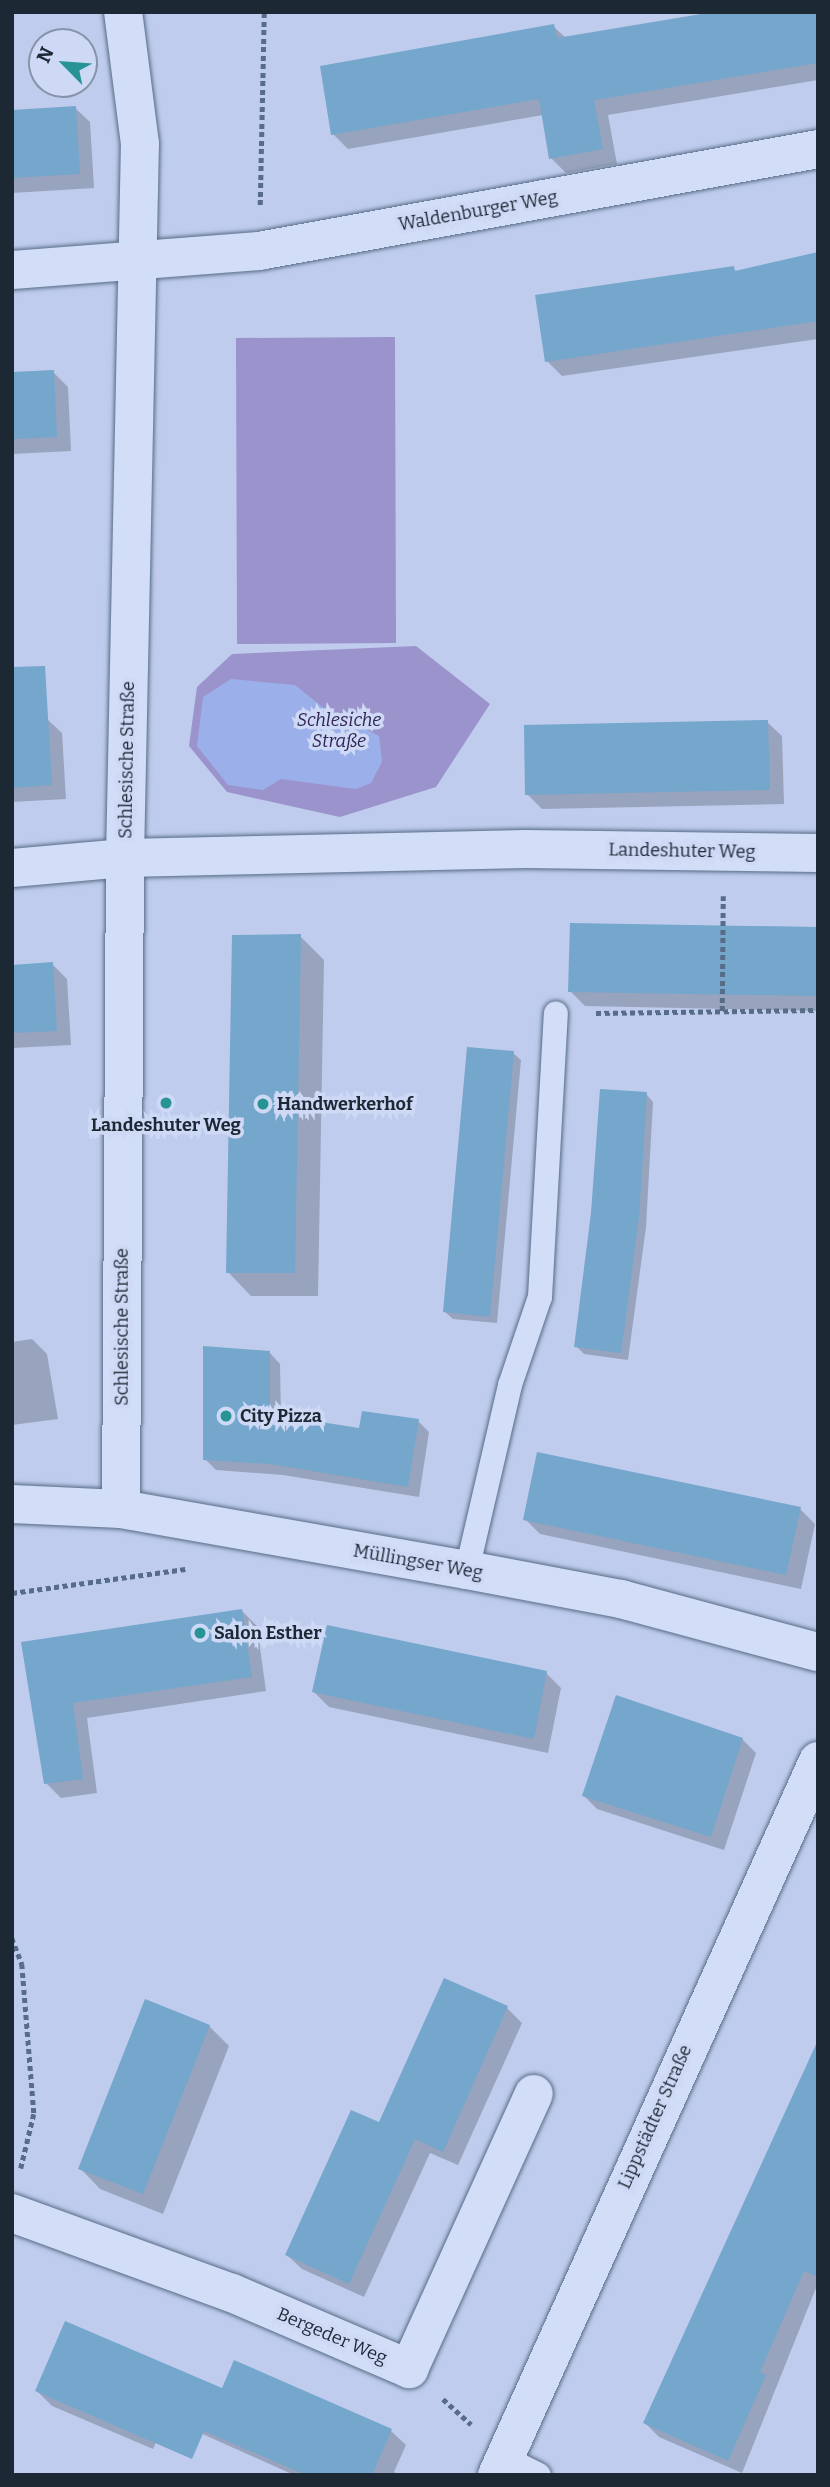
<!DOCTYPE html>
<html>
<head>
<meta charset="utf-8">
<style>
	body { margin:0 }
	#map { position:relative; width:830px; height:2487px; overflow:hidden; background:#bfcced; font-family:Bitter,serif }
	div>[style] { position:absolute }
	.green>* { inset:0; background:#9b93cb }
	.sand>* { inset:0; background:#9bafea }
	.shadow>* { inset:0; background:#0003 }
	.building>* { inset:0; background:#75a6cc }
	.path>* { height:4.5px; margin-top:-2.25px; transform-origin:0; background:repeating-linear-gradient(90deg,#576c86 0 5px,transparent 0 8.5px) }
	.roads { filter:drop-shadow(0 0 2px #576c86) drop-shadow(0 0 2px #576c86) }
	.service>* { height:24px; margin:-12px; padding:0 12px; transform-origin:12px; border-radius:12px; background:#d2ddf8 }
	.minor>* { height:38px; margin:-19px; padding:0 19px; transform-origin:19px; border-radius:19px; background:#d2ddf8 }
	.secondary>* { height:38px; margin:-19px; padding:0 19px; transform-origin:19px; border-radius:19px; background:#d2ddf8 }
	.dots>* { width:19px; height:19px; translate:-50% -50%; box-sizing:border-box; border:4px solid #ced9f5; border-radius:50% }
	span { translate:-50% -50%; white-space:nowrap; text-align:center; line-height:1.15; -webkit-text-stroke:7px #ced9f5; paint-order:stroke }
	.street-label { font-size:18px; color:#1c2935 }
	.park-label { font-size:18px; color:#2f2352; font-style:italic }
	.poi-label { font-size:18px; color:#1c2935; font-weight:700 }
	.left { translate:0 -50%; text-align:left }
	.frame { position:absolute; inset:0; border:14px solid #1c2935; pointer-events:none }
	.north { position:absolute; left:28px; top:28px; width:70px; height:70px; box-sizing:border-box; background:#ced9f5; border:2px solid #8793a8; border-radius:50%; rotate:295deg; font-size:19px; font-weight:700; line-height:28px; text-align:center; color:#1c2935 }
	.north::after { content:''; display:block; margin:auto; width:24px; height:32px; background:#289394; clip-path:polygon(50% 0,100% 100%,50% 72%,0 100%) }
</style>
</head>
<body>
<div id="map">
	<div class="green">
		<i style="clip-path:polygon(395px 337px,396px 643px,237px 644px,236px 338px)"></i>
		<i style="clip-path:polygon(416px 646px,490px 704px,436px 787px,340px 817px,227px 792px,189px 746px,197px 687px,232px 654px)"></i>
	</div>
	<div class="sand">
		<i style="clip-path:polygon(231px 679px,295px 685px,321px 706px,379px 736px,382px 762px,371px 783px,356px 789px,281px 779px,263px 790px,228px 785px,197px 746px,203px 697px)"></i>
	</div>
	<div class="shadow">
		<i style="clip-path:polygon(818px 12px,818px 80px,608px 115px,617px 164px,566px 173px,551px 158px,543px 115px,348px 149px,333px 134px,553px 26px,566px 38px)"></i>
		<i style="clip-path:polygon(75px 108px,90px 122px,94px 188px,12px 193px,12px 111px)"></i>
		<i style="clip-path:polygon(818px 254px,818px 339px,562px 376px,547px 361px,733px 268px,737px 272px)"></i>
		<i style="clip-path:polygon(53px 372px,68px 387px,71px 451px,12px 454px,12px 373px)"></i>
		<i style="clip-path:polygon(47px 719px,62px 733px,66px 799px,12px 802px,12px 721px)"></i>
		<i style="clip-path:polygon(767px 722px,782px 736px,784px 804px,542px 809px,527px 794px)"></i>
		<i style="clip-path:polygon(818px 929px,818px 1011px,585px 1006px,570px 991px)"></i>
		<i style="clip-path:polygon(300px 936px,324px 960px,318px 1296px,251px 1296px,228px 1272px)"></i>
		<i style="clip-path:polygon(52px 964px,67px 979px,71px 1045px,12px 1048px,12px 966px)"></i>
		<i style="clip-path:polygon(513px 1053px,521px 1060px,497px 1323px,453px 1319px,445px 1312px)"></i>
		<i style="clip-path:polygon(646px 1094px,653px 1102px,646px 1227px,628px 1360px,584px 1354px,576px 1346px)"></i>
		<i style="clip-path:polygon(32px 1339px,47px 1354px,58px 1419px,12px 1425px,12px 1342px)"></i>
		<i style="clip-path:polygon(269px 1352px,280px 1364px,281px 1417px,360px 1430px,418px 1421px,429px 1432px,419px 1497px,283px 1475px,216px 1470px,205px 1459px)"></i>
		<i style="clip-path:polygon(800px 1509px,815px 1524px,801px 1589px,540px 1534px,525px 1519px)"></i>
		<i style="clip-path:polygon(242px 1611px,257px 1626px,266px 1691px,87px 1718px,97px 1793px,61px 1798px,46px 1783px,23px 1644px)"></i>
		<i style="clip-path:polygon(546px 1673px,561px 1688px,548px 1753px,329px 1707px,314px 1692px)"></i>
		<i style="clip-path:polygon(742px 1739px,756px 1753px,724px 1850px,597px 1809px,584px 1796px)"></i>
		<i style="clip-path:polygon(507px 2008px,522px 2023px,458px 2165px,430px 2153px,364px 2297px,302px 2269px,287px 2255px,380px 2125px)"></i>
		<i style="clip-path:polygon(209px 2026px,229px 2046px,163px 2214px,100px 2189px,80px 2168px)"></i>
		<i style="clip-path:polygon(818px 2042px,818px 2283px,742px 2473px,659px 2437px,645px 2423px)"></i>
		<i style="clip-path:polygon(223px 2390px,391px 2431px,406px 2445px,394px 2472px,401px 2475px,294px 2475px,167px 2418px,153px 2449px,52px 2406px,37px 2391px)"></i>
	</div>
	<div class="building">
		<i style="clip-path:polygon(713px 12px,818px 12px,818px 63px,594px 100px,603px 149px,549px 159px,539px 99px,331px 135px,320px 66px,554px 24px,557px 38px)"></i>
		<i style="clip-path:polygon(76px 106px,80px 174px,12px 178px,12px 110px)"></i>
		<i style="clip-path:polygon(818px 252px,818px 321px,545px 362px,535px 295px,734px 266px,735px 271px)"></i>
		<i style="clip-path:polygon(54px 370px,57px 437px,12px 439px,12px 372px)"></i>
		<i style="clip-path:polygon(45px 666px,52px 785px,12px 788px,12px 667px)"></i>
		<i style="clip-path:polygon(768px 720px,770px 790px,525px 795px,524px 725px)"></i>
		<i style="clip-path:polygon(570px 923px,818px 927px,818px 996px,568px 992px)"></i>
		<i style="clip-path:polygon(301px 934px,295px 1273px,226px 1273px,232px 935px)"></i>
		<i style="clip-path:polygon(53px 962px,57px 1031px,12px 1033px,12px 965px)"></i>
		<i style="clip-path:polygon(467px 1047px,514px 1051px,490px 1317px,443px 1312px)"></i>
		<i style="clip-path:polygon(600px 1089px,647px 1092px,639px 1218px,621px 1353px,574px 1347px,591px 1213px)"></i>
		<i style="clip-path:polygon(203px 1346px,270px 1351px,270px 1414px,359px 1428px,362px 1411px,419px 1419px,408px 1487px,270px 1464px,203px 1460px)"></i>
		<i style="clip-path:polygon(537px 1452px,801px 1507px,786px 1575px,523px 1520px)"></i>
		<i style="clip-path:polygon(242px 1609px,252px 1677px,73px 1703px,83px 1779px,44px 1784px,21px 1642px)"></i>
		<i style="clip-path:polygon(327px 1625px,547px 1671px,534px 1739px,312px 1692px)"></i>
		<i style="clip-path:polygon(616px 1695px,743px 1738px,711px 1837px,582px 1796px)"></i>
		<i style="clip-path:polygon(444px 1978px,508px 2006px,443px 2152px,415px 2139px,349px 2284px,285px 2255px,351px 2110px,379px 2122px)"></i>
		<i style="clip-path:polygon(145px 1999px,210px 2025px,143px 2194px,78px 2169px)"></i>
		<i style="clip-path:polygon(818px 2040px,818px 2277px,804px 2271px,760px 2372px,766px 2375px,728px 2461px,643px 2423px)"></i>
		<i style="clip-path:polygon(65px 2321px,222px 2388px,234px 2360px,392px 2429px,372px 2475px,306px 2475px,204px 2431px,192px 2459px,35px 2391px)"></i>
	</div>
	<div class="path">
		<i style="left:260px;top:205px;width:193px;rotate:-88.8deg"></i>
		<i style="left:722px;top:1011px;width:115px;rotate:-89.5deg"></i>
		<i style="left:596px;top:1013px;width:222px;rotate:-0.8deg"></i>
		<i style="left:12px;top:1593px;width:175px;rotate:-7.9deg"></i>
		<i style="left:12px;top:1938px;width:28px;rotate:69deg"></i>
		<i style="left:22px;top:1964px;width:150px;rotate:85.4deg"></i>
		<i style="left:34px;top:2114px;width:56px;rotate:103.5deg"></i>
		<i style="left:443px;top:2399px;width:38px;rotate:42deg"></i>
	</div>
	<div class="roads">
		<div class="service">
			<i style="left:467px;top:1570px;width:190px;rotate:-76.9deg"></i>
			<i style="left:510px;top:1385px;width:93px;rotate:-71.2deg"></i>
			<i style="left:540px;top:1297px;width:284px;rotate:-86.8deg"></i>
			<i style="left:503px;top:2457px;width:40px;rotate:26.6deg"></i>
		</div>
		<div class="minor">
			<i style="left:12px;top:270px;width:248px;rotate:-4.4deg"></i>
			<i style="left:259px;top:251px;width:568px;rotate:-10.34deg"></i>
			<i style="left:12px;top:868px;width:113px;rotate:-5.1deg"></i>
			<i style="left:125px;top:858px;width:401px;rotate:-1.3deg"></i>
			<i style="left:526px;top:849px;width:292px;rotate:0.8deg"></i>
			<i style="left:12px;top:1504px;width:109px;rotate:2.6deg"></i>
			<i style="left:121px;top:1509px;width:351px;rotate:10deg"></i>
			<i style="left:467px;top:1570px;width:157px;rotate:10.7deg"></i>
			<i style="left:621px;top:1599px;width:204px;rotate:15.1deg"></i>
			<i style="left:121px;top:1509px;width:651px;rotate:-89.65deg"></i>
			<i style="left:125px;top:858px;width:714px;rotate:-88.8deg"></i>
			<i style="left:140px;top:144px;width:133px;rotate:-97.3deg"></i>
			<i style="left:12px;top:2213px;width:234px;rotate:20deg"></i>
			<i style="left:232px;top:2293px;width:193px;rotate:23.2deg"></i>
			<i style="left:409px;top:2369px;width:302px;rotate:-65.6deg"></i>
		</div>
		<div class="secondary">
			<i style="left:497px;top:2475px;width:783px;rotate:-65.79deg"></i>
		</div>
	</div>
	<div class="dots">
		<i style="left:166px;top:1103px;background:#289394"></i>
		<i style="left:263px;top:1104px;background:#289394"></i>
		<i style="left:226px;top:1416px;background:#289394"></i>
		<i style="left:200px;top:1633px;background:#289394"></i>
	</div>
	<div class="street-label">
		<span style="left:478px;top:211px;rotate:-10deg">Waldenburger Weg</span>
		<span style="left:127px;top:760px;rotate:-89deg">Schlesische Straße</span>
		<span style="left:682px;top:851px;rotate:1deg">Landeshuter Weg</span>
		<span style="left:122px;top:1327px;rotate:-90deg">Schlesische Straße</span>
		<span style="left:418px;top:1562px;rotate:10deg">Müllingser Weg</span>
		<span style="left:655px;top:2117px;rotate:-66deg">Lippstädter Straße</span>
		<span style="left:332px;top:2336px;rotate:23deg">Bergeder Weg</span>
	</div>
	<div class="park-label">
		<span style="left:339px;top:731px">Schlesiche<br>Straße</span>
	</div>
	<div class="poi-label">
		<span class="left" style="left:277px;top:1104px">Handwerkerhof</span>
		<span style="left:166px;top:1125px">Landeshuter Weg</span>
		<span class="left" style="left:240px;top:1416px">City Pizza</span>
		<span class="left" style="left:214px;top:1633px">Salon Esther</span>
	</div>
	<div class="frame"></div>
	<div class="north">N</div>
</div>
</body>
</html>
